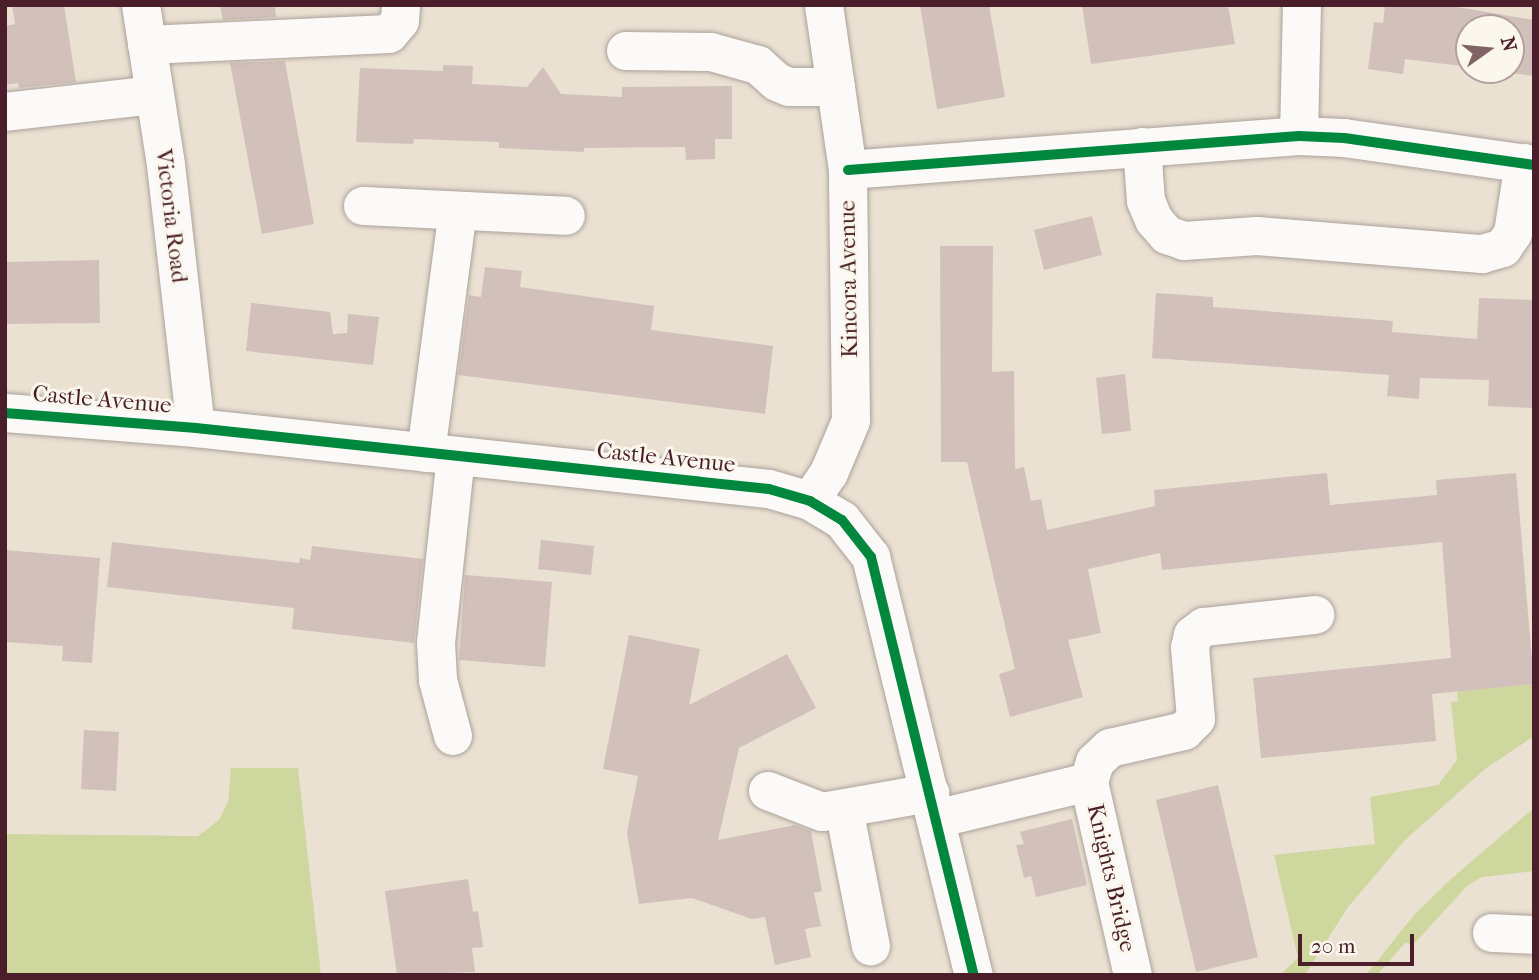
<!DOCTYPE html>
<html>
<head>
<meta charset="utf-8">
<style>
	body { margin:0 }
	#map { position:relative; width:1539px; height:980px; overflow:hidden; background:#eae1d2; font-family:"IM FELL French Canon",serif }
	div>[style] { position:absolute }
	.green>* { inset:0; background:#ced89e }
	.building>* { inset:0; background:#d2c1ba }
	.roads { filter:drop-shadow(0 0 2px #aca29b) drop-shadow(0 0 2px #aca29b) }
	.minor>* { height:38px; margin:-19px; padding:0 19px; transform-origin:19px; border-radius:19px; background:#fcfaf8 }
	.cycleway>* { height:10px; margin:-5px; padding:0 5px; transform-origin:5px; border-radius:5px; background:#00873e }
	span { translate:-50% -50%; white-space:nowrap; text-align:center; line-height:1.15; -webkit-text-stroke:6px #fbf7ec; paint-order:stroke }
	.street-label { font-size:23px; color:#4a1f2b }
	.frame { position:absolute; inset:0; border:7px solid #4a1f2b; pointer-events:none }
	.north { position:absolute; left:1455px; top:14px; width:70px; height:70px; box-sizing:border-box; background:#fbf7ec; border:2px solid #b4a19f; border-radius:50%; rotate:75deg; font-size:19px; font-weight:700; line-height:28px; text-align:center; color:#4a1f2b }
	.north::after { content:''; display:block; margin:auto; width:24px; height:32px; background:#826365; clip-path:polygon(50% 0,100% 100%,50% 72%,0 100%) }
	.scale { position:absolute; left:1298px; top:934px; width:116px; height:32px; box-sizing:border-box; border:4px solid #4a1f2b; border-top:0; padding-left:9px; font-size:21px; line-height:24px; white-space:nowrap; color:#4a1f2b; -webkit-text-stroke:5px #fbf7ec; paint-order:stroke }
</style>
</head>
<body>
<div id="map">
	<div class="green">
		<i style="clip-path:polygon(1534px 684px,1534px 736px,1485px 769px,1405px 840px,1348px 907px,1305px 975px,1280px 975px,1298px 958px,1274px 855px,1375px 844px,1370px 797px,1438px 785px,1457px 760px,1451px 702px,1458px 701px,1457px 691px)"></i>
		<i style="clip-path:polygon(231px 768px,298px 768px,321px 975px,5px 975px,5px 834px,198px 836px,219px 820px,228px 802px)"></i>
		<i style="clip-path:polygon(1534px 808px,1534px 871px,1482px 877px,1467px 886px,1412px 946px,1406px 942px,1377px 975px,1366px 975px,1414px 915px,1451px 879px)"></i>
	</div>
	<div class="building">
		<i style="clip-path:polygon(12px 5px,64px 5px,76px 82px,19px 88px,18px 83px,5px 85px,5px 26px,15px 24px)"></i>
		<i style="clip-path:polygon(220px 5px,275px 5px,276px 17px,223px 20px)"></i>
		<i style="clip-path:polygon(920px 5px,989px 5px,1005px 97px,937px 109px)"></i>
		<i style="clip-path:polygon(1082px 5px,1228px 5px,1235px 44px,1091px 64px)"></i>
		<i style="clip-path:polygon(1385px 5px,1446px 5px,1534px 20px,1534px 76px,1490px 70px,1511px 70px,1511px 28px,1469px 28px,1469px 67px,1405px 59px,1403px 74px,1368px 69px,1374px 22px,1383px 23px)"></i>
		<i style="clip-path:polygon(285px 61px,314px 224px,262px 234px,230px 63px)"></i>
		<i style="clip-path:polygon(443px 65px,473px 66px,472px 84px,527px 87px,543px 67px,561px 94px,622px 97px,622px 87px,732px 86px,732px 139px,715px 139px,715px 159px,686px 160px,685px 147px,584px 148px,584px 152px,499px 148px,499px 142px,414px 139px,413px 144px,356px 142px,360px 68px,443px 71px)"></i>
		<i style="clip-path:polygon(1092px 216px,1102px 255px,1044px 270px,1034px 230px)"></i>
		<i style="clip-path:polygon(940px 246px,993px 246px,992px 372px,1014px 371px,1015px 469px,1024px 467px,1031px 501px,1041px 499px,1047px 530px,1155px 506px,1154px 490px,1327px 473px,1330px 505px,1437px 495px,1436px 480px,1516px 473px,1534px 684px,1432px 694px,1436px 741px,1261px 758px,1253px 678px,1451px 658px,1442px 542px,1162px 570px,1160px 553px,1088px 569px,1101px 633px,1068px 640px,1083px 697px,1010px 717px,999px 674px,1015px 669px,967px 462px,941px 462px)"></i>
		<i style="clip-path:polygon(99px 260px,100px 323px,5px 324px,5px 262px)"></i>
		<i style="clip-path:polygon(485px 267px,522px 271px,520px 287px,654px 306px,651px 330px,773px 346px,765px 414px,458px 375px,469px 295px,481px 297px)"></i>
		<i style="clip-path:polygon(1156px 293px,1213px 297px,1213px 307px,1393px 321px,1392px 332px,1477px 339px,1479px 298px,1534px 300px,1534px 408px,1488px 406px,1489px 380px,1420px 378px,1419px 399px,1387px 396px,1389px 375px,1152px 358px)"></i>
		<i style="clip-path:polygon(251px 303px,330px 312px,333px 334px,347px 333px,348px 314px,379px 317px,373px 365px,246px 351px)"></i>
		<i style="clip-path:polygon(1125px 374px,1131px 431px,1102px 434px,1096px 378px)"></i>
		<i style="clip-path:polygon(541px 540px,594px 546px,591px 575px,538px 569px)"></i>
		<i style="clip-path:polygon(112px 542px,299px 563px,300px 558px,310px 560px,312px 546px,423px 559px,414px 643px,292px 629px,294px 608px,107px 587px)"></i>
		<i style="clip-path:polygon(5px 550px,100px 558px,92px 663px,62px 661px,63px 646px,5px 642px)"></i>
		<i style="clip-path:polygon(465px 575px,552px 582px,545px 667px,459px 660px)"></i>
		<i style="clip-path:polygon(629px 635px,700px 649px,689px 705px,787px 654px,816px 708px,739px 748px,718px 840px,795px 825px,811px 831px,822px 891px,814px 893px,821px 926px,805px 929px,811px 957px,775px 965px,765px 917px,752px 919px,692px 898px,639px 904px,627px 833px,638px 776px,603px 769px)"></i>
		<i style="clip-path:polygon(84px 730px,119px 732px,116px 791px,81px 789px)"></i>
		<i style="clip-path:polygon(1218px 785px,1258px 957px,1196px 972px,1156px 800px)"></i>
		<i style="clip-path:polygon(1072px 819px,1087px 885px,1036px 897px,1031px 876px,1024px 878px,1016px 845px,1024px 844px,1020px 832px)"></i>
		<i style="clip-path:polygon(468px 879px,473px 912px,478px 911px,483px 947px,472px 948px,475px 972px,397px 975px,385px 891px)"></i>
	</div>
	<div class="roads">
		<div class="minor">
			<i style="left:141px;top:5px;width:162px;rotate:81.1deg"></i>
			<i style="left:166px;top:165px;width:265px;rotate:83.5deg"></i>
			<i style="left:147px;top:45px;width:242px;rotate:-2.6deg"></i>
			<i style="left:389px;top:34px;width:17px;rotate:-50deg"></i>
			<i style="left:400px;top:21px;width:16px;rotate:-86deg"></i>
			<i style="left:626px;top:51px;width:85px;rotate:0.7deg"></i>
			<i style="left:711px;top:52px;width:49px;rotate:15.5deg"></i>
			<i style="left:758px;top:65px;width:25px;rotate:42deg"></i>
			<i style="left:777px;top:82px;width:13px;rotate:23deg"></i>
			<i style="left:789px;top:87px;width:47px"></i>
			<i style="left:5px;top:112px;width:150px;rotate:-6.5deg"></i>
			<i style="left:1299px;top:136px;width:131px;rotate:-88.7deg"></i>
			<i style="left:1142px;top:147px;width:54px;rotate:85.8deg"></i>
			<i style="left:1146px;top:201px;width:21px;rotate:67deg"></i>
			<i style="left:1154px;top:220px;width:20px;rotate:49deg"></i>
			<i style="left:1167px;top:235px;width:18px;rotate:19deg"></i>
			<i style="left:1184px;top:241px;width:73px;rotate:-3.9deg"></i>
			<i style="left:1257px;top:236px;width:226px;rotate:4.6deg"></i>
			<i style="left:1482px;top:254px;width:22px;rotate:-16deg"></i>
			<i style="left:1503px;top:248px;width:18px;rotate:-56deg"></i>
			<i style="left:1513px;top:233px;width:71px;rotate:-81.1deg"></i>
			<i style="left:848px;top:170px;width:452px;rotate:-4.3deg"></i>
			<i style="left:1299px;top:136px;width:45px;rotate:2.5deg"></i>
			<i style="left:1344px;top:138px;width:192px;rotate:8.1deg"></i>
			<i style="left:363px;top:206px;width:203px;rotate:2.8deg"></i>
			<i style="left:5px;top:413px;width:192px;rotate:4.5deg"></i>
			<i style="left:196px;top:428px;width:576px;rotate:6.08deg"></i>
			<i style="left:769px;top:489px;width:43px;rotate:16.3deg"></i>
			<i style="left:810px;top:501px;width:37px;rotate:31deg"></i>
			<i style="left:842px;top:520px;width:47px;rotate:51.9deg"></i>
			<i style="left:871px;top:557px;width:431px;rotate:76.2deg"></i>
			<i style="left:426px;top:453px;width:244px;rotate:-82.5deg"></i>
			<i style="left:810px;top:501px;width:34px;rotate:-56deg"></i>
			<i style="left:829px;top:473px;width:56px;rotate:-67.1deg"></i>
			<i style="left:851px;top:421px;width:251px;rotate:-90.7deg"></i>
			<i style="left:848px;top:170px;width:167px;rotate:-98.3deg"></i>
			<i style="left:453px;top:736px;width:58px;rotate:-105deg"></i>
			<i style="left:438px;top:680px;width:37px;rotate:-93deg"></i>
			<i style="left:436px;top:643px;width:187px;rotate:-83.9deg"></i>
			<i style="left:1089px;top:782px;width:21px;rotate:-73deg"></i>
			<i style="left:1095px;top:762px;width:21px;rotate:-43deg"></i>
			<i style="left:1110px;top:748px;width:76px;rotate:-12.9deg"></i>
			<i style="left:1184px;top:731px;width:17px;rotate:-45deg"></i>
			<i style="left:1196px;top:719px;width:71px;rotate:-94.8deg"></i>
			<i style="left:1190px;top:648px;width:13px;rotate:-77deg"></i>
			<i style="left:1193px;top:635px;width:14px;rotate:-36deg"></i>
			<i style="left:1204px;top:627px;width:112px;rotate:-6.2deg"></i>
			<i style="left:768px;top:791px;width:58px;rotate:21.3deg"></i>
			<i style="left:822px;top:812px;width:110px;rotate:-10deg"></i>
			<i style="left:844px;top:809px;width:140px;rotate:78.9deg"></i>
			<i style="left:936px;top:819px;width:157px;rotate:-13.6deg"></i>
			<i style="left:1089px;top:782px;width:198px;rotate:77.2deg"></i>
			<i style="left:1492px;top:933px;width:42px;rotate:2.7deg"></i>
		</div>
	</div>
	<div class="cycleway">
		<i style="left:848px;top:170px;width:452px;rotate:-4.3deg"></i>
		<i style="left:1299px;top:136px;width:45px;rotate:2.5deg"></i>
		<i style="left:1344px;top:138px;width:192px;rotate:8.1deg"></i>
		<i style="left:5px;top:413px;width:192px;rotate:4.5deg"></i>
		<i style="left:196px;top:428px;width:576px;rotate:6.08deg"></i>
		<i style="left:769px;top:489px;width:43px;rotate:16.3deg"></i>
		<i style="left:810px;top:501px;width:37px;rotate:31deg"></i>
		<i style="left:842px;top:520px;width:47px;rotate:51.9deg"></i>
		<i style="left:871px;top:557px;width:431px;rotate:76.2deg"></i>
	</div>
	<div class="street-label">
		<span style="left:171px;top:216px;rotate:83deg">Victoria Road</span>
		<span style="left:849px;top:279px;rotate:-91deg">Kincora Avenue</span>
		<span style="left:102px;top:400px;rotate:5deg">Castle Avenue</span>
		<span style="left:666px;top:458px;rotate:6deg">Castle Avenue</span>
		<span style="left:1111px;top:878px;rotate:77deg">Knights Bridge</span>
	</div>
	<div class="frame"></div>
	<div class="north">N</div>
	<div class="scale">20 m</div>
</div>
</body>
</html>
